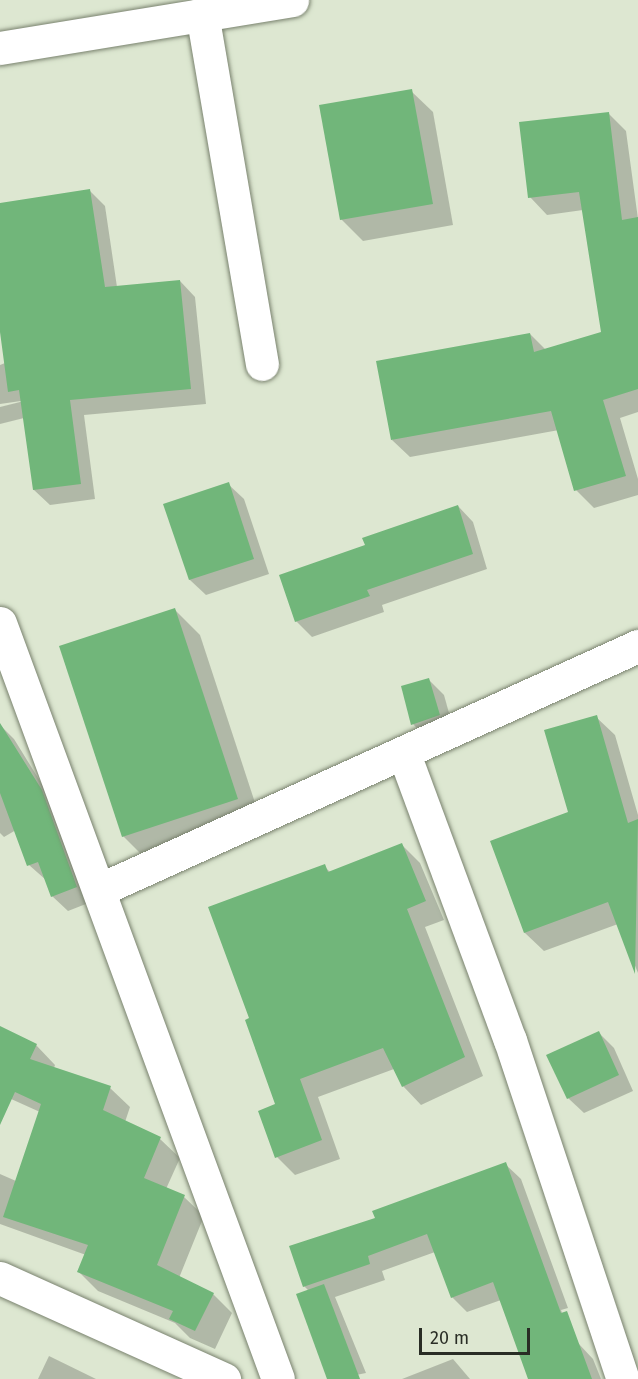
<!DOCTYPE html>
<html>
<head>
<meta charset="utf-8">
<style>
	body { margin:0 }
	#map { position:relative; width:638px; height:1379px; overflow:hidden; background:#dde7d1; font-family:"Fira Sans",sans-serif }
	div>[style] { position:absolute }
	.shadow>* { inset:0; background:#0003 }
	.building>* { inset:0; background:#71b67a }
	.roads { filter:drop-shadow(0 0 2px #79826e) drop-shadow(0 0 2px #79826e) }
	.minor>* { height:33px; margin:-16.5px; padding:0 16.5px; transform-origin:16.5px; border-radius:16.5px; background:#fff }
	span { translate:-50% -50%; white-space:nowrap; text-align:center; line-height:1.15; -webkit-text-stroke:6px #dde7d1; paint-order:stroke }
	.scale { position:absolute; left:419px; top:1328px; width:111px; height:27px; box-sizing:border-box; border:3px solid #292d25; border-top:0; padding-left:8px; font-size:18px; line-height:21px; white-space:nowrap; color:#292d25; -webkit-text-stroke:4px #dde7d1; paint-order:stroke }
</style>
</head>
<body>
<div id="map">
	<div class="shadow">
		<i style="clip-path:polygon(411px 91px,433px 112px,453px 225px,363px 241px,341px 219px)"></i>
		<i style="clip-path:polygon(609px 114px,626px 131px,638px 219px,638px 412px,620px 418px,638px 479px,638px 495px,594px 508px,576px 490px,559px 430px,410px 457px,392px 440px,530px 334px,546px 350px,603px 333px,583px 210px,547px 215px,530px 197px)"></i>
		<i style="clip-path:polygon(89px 190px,105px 206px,117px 287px,180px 281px,195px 297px,206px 404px,84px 415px,95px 499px,50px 505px,34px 490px,24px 418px,0 424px,0 407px,28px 400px,0 404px,0 365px,5px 363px,0 327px,0 204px)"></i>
		<i style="clip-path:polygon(228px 484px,244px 499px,269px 574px,206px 595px,190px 580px,165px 505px)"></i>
		<i style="clip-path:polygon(458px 506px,473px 522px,487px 569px,382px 605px,384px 612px,312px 637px,296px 621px,367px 546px)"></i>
		<i style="clip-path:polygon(175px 610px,200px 635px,262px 824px,148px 861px,123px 836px)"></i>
		<i style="clip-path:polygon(429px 680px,444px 695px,454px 731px,428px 740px,413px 724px)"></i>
		<i style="clip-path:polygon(596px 717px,615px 735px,638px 815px,638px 973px,618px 924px,544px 951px,525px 933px,492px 842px,569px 813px)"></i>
		<i style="clip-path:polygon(0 725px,14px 739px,56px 807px,91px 902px,68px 911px,52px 896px,46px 880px,29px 865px,16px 830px,4px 837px,0 833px)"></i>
		<i style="clip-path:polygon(402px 845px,420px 863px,444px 920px,425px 927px,483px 1076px,421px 1105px,403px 1086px,394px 1069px,318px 1097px,340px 1159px,295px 1175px,277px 1157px,277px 1105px,251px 1019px,324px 866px,331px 873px)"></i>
		<i style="clip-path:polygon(0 1029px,36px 1045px,55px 1065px,54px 1068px,110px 1088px,130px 1107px,125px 1122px,160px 1139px,180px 1158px,166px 1189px,184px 1197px,204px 1216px,179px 1278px,213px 1294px,232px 1313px,215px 1349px,190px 1338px,175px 1323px,98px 1291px,79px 1272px,86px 1255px,0 1224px,0 1174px,16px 1181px,40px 1112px,0 1094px)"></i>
		<i style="clip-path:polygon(599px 1033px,614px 1048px,633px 1091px,584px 1113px,568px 1098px)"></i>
		<i style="clip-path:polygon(505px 1164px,521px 1179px,568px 1308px,561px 1310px,574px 1345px,578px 1343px,593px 1359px,601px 1379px,530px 1379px,501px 1300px,467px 1312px,452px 1297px,435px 1252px,382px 1271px,385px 1280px,335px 1297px,366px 1373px,336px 1379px,309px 1291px,304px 1286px,377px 1219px)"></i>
		<i style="clip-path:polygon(49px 1356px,96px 1379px,38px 1379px)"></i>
		<i style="clip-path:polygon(453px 1359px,470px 1379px,402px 1379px)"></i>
	</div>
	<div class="building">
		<i style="clip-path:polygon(412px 89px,433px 204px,340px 220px,319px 105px)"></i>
		<i style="clip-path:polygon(609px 112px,622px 220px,638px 217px,638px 389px,603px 400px,626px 476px,574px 491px,551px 411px,391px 440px,376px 361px,530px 333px,534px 352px,601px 332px,579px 192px,528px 198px,519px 122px)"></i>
		<i style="clip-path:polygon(90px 189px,105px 287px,180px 280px,191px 389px,70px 400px,81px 484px,33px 490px,19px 390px,8px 392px,0 332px,0 203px)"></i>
		<i style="clip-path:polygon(229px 482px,254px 559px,189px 580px,163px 504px)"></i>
		<i style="clip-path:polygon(458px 505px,473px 554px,367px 590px,370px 596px,295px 622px,279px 575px,365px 545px,362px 538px)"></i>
		<i style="clip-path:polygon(175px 608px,238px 799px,122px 837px,59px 646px)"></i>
		<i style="clip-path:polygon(429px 678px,440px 715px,411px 725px,401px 686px)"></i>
		<i style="clip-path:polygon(597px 715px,628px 823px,638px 819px,635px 974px,608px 902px,524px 933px,490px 841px,568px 812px,544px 730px)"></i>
		<i style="clip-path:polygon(0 723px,42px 790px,77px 887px,51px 897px,38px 862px,27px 866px,0 793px)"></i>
		<i style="clip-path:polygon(402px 843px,426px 901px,407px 909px,465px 1057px,402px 1087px,383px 1048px,300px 1079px,322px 1140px,275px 1158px,258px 1111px,275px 1104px,245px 1020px,249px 1018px,208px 907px,325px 864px,328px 872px)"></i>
		<i style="clip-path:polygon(0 1026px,37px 1044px,30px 1059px,111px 1086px,103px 1110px,161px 1137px,144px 1178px,185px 1195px,157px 1265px,214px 1293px,195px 1331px,169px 1319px,173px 1311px,77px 1272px,88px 1245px,3px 1217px,41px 1104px,15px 1092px,0 1125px)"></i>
		<i style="clip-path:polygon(599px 1031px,619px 1075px,567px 1099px,546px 1055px)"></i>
		<i style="clip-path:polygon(506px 1162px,561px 1313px,567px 1311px,592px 1379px,528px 1379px,493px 1282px,451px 1298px,427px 1234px,368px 1256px,370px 1264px,303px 1287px,289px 1246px,375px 1218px,372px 1211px)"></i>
		<i style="clip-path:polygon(324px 1284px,360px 1379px,327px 1379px,296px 1294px)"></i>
	</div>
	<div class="roads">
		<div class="minor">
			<i style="left:202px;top:13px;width:356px;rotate:80.3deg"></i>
			<i style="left:0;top:48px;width:296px;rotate:-9.3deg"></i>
			<i style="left:0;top:623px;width:805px;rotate:69.81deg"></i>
			<i style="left:404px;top:754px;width:305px;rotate:69.7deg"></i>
			<i style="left:510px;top:1040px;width:357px;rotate:71.6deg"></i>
			<i style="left:99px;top:890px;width:592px;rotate:-24.36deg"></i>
			<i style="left:0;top:1278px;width:246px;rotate:24.3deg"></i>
		</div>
	</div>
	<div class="scale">20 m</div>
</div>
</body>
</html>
